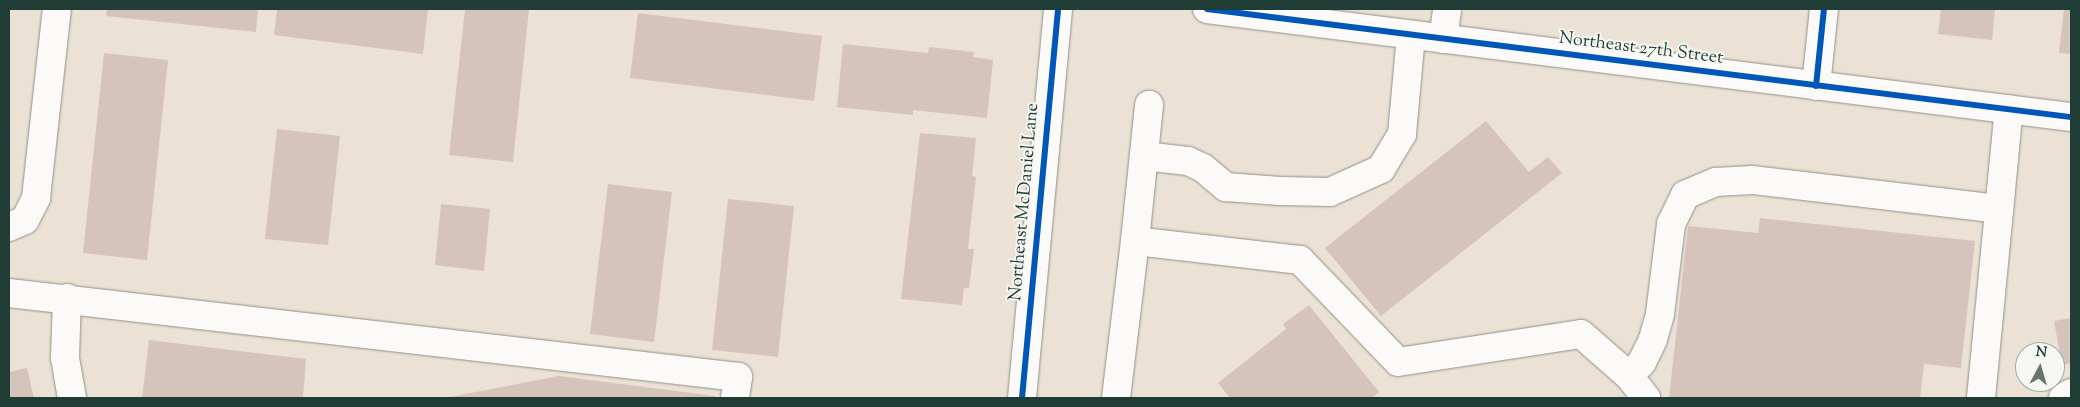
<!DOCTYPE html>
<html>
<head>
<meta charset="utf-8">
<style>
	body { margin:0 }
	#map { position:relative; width:2080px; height:407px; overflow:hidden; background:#ebe1d4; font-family:"Sorts Mill Goudy",serif }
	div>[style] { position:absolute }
	.building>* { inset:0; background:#d6c4bc }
	.roads { filter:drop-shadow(0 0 1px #909189) drop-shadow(0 0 1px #909189) }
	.minor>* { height:28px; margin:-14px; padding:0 14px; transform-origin:14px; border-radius:14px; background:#fcfaf9 }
	.cycleway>* { height:6px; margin:-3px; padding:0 3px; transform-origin:3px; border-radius:3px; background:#0057b8 }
	span { translate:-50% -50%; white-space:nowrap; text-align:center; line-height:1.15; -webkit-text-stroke:4px #f6f6f2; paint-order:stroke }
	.street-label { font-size:18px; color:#1f3d34 }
	.frame { position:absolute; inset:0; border:10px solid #1f3d34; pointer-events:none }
	.north { position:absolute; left:2015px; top:342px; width:50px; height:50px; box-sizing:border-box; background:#f6f6f2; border:1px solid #a0aca6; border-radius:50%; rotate:6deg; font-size:14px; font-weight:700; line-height:20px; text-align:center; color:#1f3d34 }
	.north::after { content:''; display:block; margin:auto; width:18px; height:22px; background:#66766c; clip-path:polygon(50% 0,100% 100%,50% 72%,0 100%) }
</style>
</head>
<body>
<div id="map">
	<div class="building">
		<i style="clip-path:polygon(107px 9px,258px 9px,256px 32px,106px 16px)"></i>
		<i style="clip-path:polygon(277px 9px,428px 9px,423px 54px,274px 35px)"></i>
		<i style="clip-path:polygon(465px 9px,529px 9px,513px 162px,449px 155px)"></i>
		<i style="clip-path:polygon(1941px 9px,1995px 9px,1992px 40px,1938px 34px)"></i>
		<i style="clip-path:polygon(2064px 9px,2071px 9px,2071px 54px,2059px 53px)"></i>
		<i style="clip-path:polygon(638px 13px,822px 36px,814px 101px,630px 78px)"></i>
		<i style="clip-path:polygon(843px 44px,928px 53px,929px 47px,974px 52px,973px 57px,993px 60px,987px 118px,913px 110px,913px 115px,837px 107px)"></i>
		<i style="clip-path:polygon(104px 53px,168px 60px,147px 260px,83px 253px)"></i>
		<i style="clip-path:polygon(1486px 121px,1529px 172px,1548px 157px,1562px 173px,1381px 316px,1325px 248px)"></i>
		<i style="clip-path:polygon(277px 129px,340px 136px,328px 245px,265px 239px)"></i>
		<i style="clip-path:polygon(920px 133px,976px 138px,972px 176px,976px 177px,968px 249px,974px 249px,969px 288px,964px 288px,962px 305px,901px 299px)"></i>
		<i style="clip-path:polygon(608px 184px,672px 192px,654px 342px,590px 334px)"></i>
		<i style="clip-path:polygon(728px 199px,794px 206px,778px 357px,712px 350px)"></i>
		<i style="clip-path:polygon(441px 204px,490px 209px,484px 271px,435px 265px)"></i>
		<i style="clip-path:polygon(1760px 218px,1975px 241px,1961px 368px,1924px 364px,1920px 398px,1669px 398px,1688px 226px,1758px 233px)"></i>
		<i style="clip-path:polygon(1309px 305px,1379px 392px,1372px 398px,1230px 398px,1218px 383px,1286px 329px,1283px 324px)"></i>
		<i style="clip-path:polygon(2071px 318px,2071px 363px,2062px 365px,2054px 321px)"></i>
		<i style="clip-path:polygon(149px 340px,306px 359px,303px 398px,142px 398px)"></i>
		<i style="clip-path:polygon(27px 368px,34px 398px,9px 398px,9px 372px)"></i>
		<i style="clip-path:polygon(559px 376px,715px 396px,715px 398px,445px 398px)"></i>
	</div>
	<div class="roads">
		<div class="minor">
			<i style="left:1207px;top:9px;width:871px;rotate:7.13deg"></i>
			<i style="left:1443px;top:39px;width:30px;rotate:-82deg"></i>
			<i style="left:1816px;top:86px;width:77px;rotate:-84.1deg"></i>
			<i style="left:1144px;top:156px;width:44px;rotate:6.5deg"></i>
			<i style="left:1188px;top:161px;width:17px;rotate:25deg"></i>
			<i style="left:1203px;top:168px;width:30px;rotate:40deg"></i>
			<i style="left:1226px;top:187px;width:54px;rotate:4.2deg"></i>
			<i style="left:1280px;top:191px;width:50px;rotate:1.1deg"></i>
			<i style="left:1330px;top:192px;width:56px;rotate:-24.3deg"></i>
			<i style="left:1381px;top:169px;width:41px;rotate:-59deg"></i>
			<i style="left:1402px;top:134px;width:99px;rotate:-84.8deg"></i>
			<i style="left:9px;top:227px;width:17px;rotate:-24deg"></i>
			<i style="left:25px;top:220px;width:25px;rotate:-63deg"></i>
			<i style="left:36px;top:198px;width:190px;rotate:-83.7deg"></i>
			<i style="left:1135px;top:241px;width:137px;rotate:-84.1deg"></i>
			<i style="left:9px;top:293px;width:734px;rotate:6.57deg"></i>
			<i style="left:738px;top:377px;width:21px;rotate:98deg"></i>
			<i style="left:67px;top:298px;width:60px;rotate:91.9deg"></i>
			<i style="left:65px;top:358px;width:41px;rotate:80.1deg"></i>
			<i style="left:1629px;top:376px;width:19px;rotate:-47deg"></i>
			<i style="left:1642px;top:362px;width:25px;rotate:-64deg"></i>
			<i style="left:1653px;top:339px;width:26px;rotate:-74deg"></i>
			<i style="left:1660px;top:314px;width:91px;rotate:-83deg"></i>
			<i style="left:1671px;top:224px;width:32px;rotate:-64deg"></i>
			<i style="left:1685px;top:195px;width:34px;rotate:-23deg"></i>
			<i style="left:1716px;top:182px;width:37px;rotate:-3deg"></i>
			<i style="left:1753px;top:180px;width:248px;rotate:6.7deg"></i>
			<i style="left:1022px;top:398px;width:391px;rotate:-84.7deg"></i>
			<i style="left:1116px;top:398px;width:158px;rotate:-83.1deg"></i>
			<i style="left:1135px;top:241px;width:166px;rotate:6.6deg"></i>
			<i style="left:1300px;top:260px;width:141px;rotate:46.1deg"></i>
			<i style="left:1398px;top:362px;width:185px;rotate:-8.7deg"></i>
			<i style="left:1581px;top:334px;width:64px;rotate:41.2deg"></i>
			<i style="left:1629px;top:376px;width:28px;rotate:52deg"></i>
			<i style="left:1981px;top:398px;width:290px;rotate:-84.5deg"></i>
			<i style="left:2063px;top:398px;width:9px;rotate:-32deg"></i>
		</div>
	</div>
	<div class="cycleway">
		<i style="left:1207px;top:9px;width:871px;rotate:7.13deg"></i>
		<i style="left:1816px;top:86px;width:77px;rotate:-84.1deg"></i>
		<i style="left:1022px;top:398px;width:391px;rotate:-84.7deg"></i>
	</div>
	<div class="street-label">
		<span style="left:1641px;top:49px;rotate:7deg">Northeast 27th Street</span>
		<span style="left:1025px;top:202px;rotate:-85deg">Northeast McDaniel Lane</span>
	</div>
	<div class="frame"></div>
	<div class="north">N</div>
</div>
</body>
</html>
